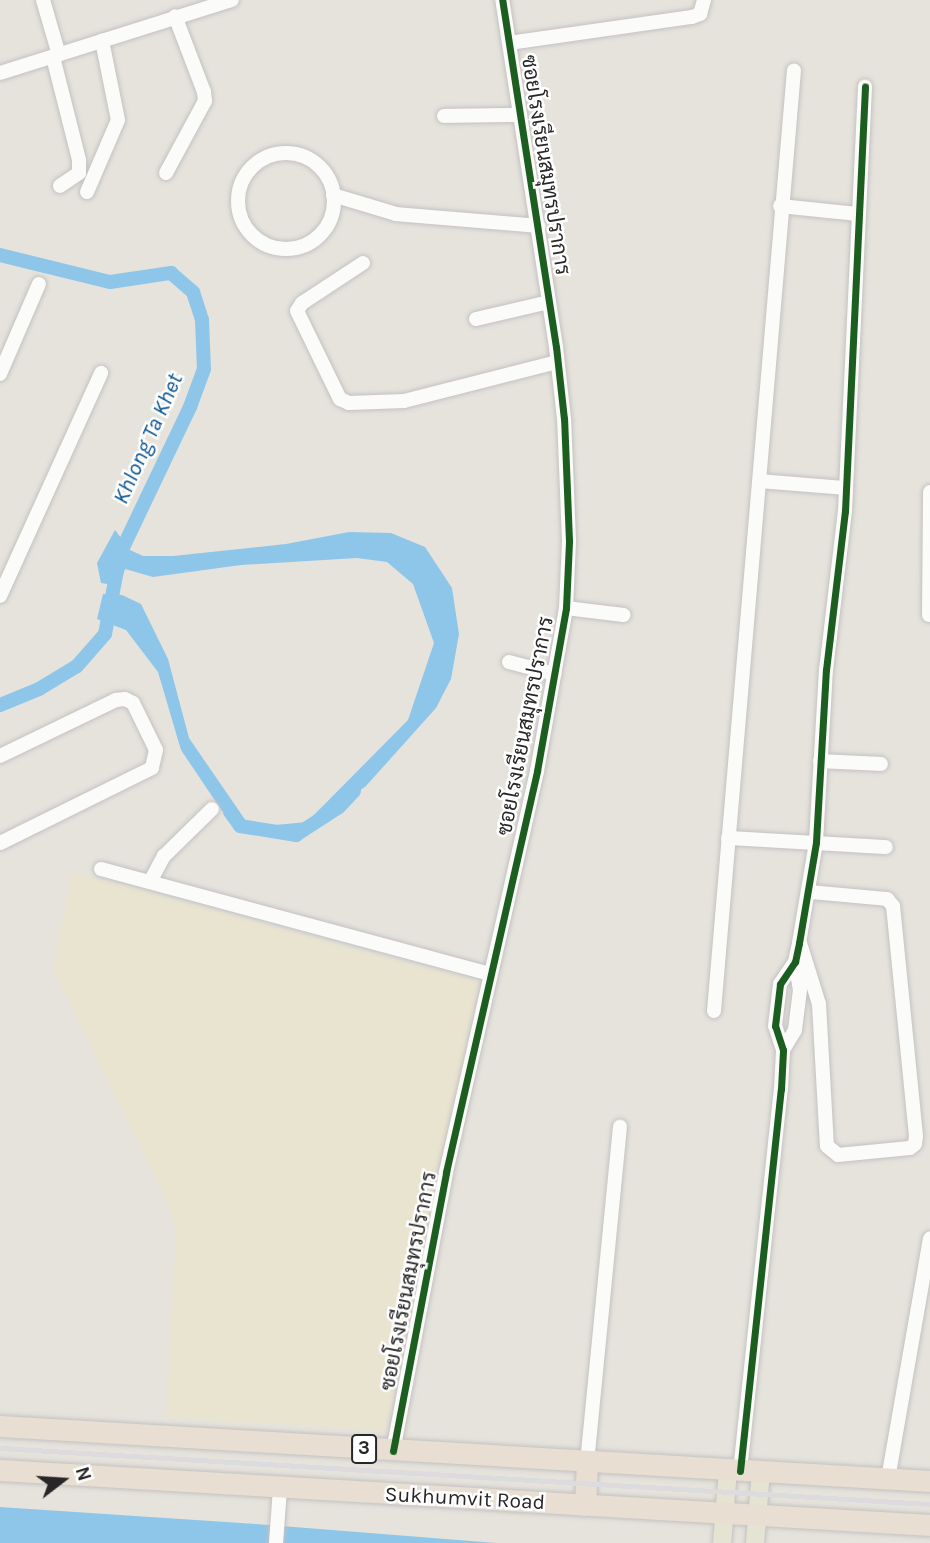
<!DOCTYPE html>
<html>
<head>
<meta charset="utf-8">
<style>
	body { margin:0 }
	#map { position:relative; width:930px; height:1543px; overflow:hidden; background:#e6e3dc; font-family:Karla,Sarabun,sans-serif }
	div>[style] { position:absolute }
	.education>* { inset:0; background:#e9e4d0 }
	.water>* { inset:0; background:#8ec6e9 }
	.canal>* { height:14px; margin:-7px; padding:0 7px; transform-origin:7px; border-radius:7px; background:#8ec6e9 }
	.roads { filter:drop-shadow(0 0 2px #c3c2c2) drop-shadow(0 0 2px #c3c2c2) }
	.minor>* { height:14px; margin:-7px; padding:0 7px; transform-origin:7px; border-radius:7px; background:#fbfbfa }
	.minor>.ring { margin:-7px; padding:0; box-sizing:content-box; background:none; border:14px solid #fbfbfa; border-radius:50% }
	.major>* { height:18px; margin:-9px; padding:0 9px; transform-origin:9px; border-radius:9px; background:#e5e3d1 }
	.highway>* { height:21px; margin:-10.5px; padding:0 10.5px; transform-origin:10.5px; border-radius:10.5px; background:#e8ded1 }
	.rail>* { height:4.5px; margin:-2.25px; padding:0 2.25px; transform-origin:2.25px; border-radius:2.25px; background:#dcdbdd }
	.cycleway>* { height:7px; margin:-3.5px; padding:0 3.5px; transform-origin:3.5px; border-radius:3.5px; background:#1b5e20 }
	span { translate:-50% -50%; white-space:nowrap; text-align:center; line-height:1.15; -webkit-text-stroke:5px #fff; paint-order:stroke }
	.shield-label span { padding:2px 5px; background:#fff; border:2px solid; border-radius:5px; -webkit-text-stroke-width:0 }
	.shield-label { font-size:19px; color:#272727; font-weight:700 }
	.street-label { font-size:21px; color:#272727 }
	.water-label { font-size:23px; color:#0c5595; font-style:italic }
	.north { position:absolute; left:28px; top:1445px; width:70px; height:70px; -webkit-text-stroke:5px #fff; paint-order:stroke; rotate:73deg; font-size:19px; font-weight:700; line-height:28px; text-align:center; color:#272727 }
	.north::after { content:''; display:block; margin:auto; width:24px; height:32px; background:#272727; clip-path:polygon(50% 0,100% 100%,50% 72%,0 100%) }
</style>
</head>
<body>
<div id="map">
	<div class="education">
		<i style="clip-path:polygon(72px 872px,479px 982px,386px 1431px,166px 1417px,176px 1231px,166px 1198px,53px 969px)"></i>
	</div>
	<div class="water">
		<i style="clip-path:polygon(115px 530px,130px 550px,143px 556px,173px 556px,286px 544px,349px 532px,391px 533px,425px 547px,452px 588px,459px 634px,451px 679px,436px 708px,366px 786px,313px 824px,292px 835px,240px 826px,222px 811px,181px 750px,158px 672px,126px 630px,97px 619px,103px 594px,122px 595px,141px 604px,168px 659px,189px 738px,246px 821px,275px 825px,307px 822px,408px 720px,434px 643px,413px 584px,387px 562px,357px 558px,241px 565px,153px 577px,125px 569px,120px 586px,101px 583px,97px 563px)"></i>
		<i style="clip-path:polygon(0 1507px,256px 1524px,496px 1543px,0 1543px)"></i>
	</div>
	<div class="canal">
		<i style="left:0;top:255px;width:113px;rotate:13.8deg"></i>
		<i style="left:110px;top:282px;width:62px;rotate:-8.4deg"></i>
		<i style="left:171px;top:273px;width:29px;rotate:41deg"></i>
		<i style="left:193px;top:292px;width:29px;rotate:72deg"></i>
		<i style="left:202px;top:320px;width:49px;rotate:87.7deg"></i>
		<i style="left:204px;top:369px;width:40px;rotate:110.2deg"></i>
		<i style="left:190px;top:407px;width:163px;rotate:115.5deg"></i>
		<i style="left:120px;top:554px;width:81px;rotate:100.6deg"></i>
		<i style="left:105px;top:634px;width:43px;rotate:131.2deg"></i>
		<i style="left:77px;top:666px;width:44px;rotate:148.8deg"></i>
		<i style="left:39px;top:689px;width:42px;rotate:157.7deg"></i>
		<i style="left:230px;top:812px;width:17px;rotate:54deg"></i>
		<i style="left:240px;top:826px;width:57px;rotate:9.1deg"></i>
		<i style="left:296px;top:835px;width:51px;rotate:-33.1deg"></i>
		<i style="left:339px;top:807px;width:22px;rotate:-47deg"></i>
	</div>
	<div class="roads">
		<div class="minor">
			<i style="left:43px;top:0;width:57px;rotate:73.8deg"></i>
			<i style="left:509px;top:43px;width:185px;rotate:-8.1deg"></i>
			<i style="left:692px;top:17px;width:9px;rotate:-21deg"></i>
			<i style="left:700px;top:14px;width:15px;rotate:-74deg"></i>
			<i style="left:53px;top:57px;width:106px;rotate:75.8deg"></i>
			<i style="left:79px;top:160px;width:13px;rotate:90deg"></i>
			<i style="left:79px;top:173px;width:23px;rotate:146deg"></i>
			<i style="left:0;top:73px;width:243px;rotate:-17.5deg"></i>
			<i style="left:444px;top:116px;width:76px;rotate:-0.8deg"></i>
			<i class="ring" style="left:238px;top:153px;width:82px;height:82px"></i>
			<i style="left:166px;top:173px;width:82px;rotate:-61.6deg"></i>
			<i style="left:205px;top:101px;width:9px;rotate:-96deg"></i>
			<i style="left:204px;top:92px;width:81px;rotate:-110.9deg"></i>
			<i style="left:87px;top:192px;width:78px;rotate:-66.7deg"></i>
			<i style="left:118px;top:120px;width:81px;rotate:-101.4deg"></i>
			<i style="left:333px;top:195px;width:66px;rotate:16.8deg"></i>
			<i style="left:396px;top:214px;width:143px;rotate:4.8deg"></i>
			<i style="left:780px;top:206px;width:78px;rotate:5.9deg"></i>
			<i style="left:363px;top:263px;width:73px;rotate:146.7deg"></i>
			<i style="left:302px;top:303px;width:9px;rotate:122deg"></i>
			<i style="left:297px;top:311px;width:98px;rotate:64deg"></i>
			<i style="left:340px;top:399px;width:10px;rotate:24deg"></i>
			<i style="left:349px;top:403px;width:55px;rotate:-2.1deg"></i>
			<i style="left:404px;top:401px;width:158px;rotate:-14.3deg"></i>
			<i style="left:476px;top:319px;width:75px;rotate:-13.1deg"></i>
			<i style="left:0;top:374px;width:98px;rotate:-66.6deg"></i>
			<i style="left:760px;top:481px;width:86px;rotate:4.7deg"></i>
			<i style="left:0;top:596px;width:245px;rotate:-65.6deg"></i>
			<i style="left:566px;top:608px;width:58px;rotate:6.9deg"></i>
			<i style="left:929px;top:615px;width:123px;rotate:-89.5deg"></i>
			<i style="left:509px;top:662px;width:47px;rotate:14.9deg"></i>
			<i style="left:0;top:756px;width:129px;rotate:-25.8deg"></i>
			<i style="left:116px;top:700px;width:9px;rotate:-6deg"></i>
			<i style="left:125px;top:699px;width:9px;rotate:27deg"></i>
			<i style="left:133px;top:703px;width:52px;rotate:63.9deg"></i>
			<i style="left:156px;top:750px;width:18px;rotate:103deg"></i>
			<i style="left:152px;top:768px;width:169px;rotate:153.7deg"></i>
			<i style="left:820px;top:761px;width:61px;rotate:2.8deg"></i>
			<i style="left:728px;top:838px;width:158px;rotate:3.3deg"></i>
			<i style="left:101px;top:869px;width:402px;rotate:15.1deg"></i>
			<i style="left:150px;top:882px;width:30px;rotate:-62deg"></i>
			<i style="left:164px;top:856px;width:67px;rotate:-44.4deg"></i>
			<i style="left:800px;top:943px;width:64px;rotate:72.7deg"></i>
			<i style="left:819px;top:1004px;width:142px;rotate:86.8deg"></i>
			<i style="left:827px;top:1146px;width:14px;rotate:39deg"></i>
			<i style="left:838px;top:1155px;width:72px;rotate:-5.6deg"></i>
			<i style="left:910px;top:1148px;width:6px;rotate:-39deg"></i>
			<i style="left:915px;top:1144px;width:8px;rotate:-83deg"></i>
			<i style="left:916px;top:1136px;width:231px;rotate:-95.7deg"></i>
			<i style="left:893px;top:906px;width:9px;rotate:-131deg"></i>
			<i style="left:887px;top:899px;width:77px;rotate:-174.8deg"></i>
			<i style="left:714px;top:1011px;width:944px;rotate:-85.14deg"></i>
			<i style="left:783px;top:1050px;width:23px;rotate:-59deg"></i>
			<i style="left:795px;top:1030px;width:40px;rotate:-82.9deg"></i>
			<i style="left:800px;top:990px;width:28px;rotate:-100deg"></i>
			<i style="left:393px;top:1451px;width:284px;rotate:-79.2deg"></i>
			<i style="left:446px;top:1172px;width:411px;rotate:-77.2deg"></i>
			<i style="left:537px;top:771px;width:166px;rotate:-79.9deg"></i>
			<i style="left:566px;top:608px;width:67px;rotate:-87.4deg"></i>
			<i style="left:569px;top:541px;width:122px;rotate:-92.3deg"></i>
			<i style="left:564px;top:419px;width:72px;rotate:-96.3deg"></i>
			<i style="left:556px;top:347px;width:351px;rotate:-98.8deg"></i>
			<i style="left:587px;top:1463px;width:338px;rotate:-84.4deg"></i>
			<i style="left:740px;top:1471px;width:384px;rotate:-83.9deg"></i>
			<i style="left:781px;top:1089px;width:39px;rotate:-87deg"></i>
			<i style="left:783px;top:1050px;width:25px;rotate:-108deg"></i>
			<i style="left:775px;top:1026px;width:42px;rotate:-83.2deg"></i>
			<i style="left:780px;top:984px;width:27px;rotate:-56deg"></i>
			<i style="left:795px;top:962px;width:19px;rotate:-78deg"></i>
			<i style="left:799px;top:943px;width:102px;rotate:-80.4deg"></i>
			<i style="left:816px;top:842px;width:172px;rotate:-86.7deg"></i>
			<i style="left:826px;top:670px;width:160px;rotate:-83.2deg"></i>
			<i style="left:845px;top:511px;width:425px;rotate:-87.3deg"></i>
			<i style="left:888px;top:1479px;width:244px;rotate:-80.1deg"></i>
			<i style="left:276px;top:1543px;width:55px;rotate:-85.8deg"></i>
		</div>
		<div class="major">
			<i style="left:722px;top:1543px;width:73px;rotate:-85.3deg"></i>
			<i style="left:755px;top:1543px;width:71px;rotate:-85.2deg"></i>
		</div>
		<div class="highway">
			<i style="left:0;top:1426px;width:932px;rotate:3.38deg"></i>
			<i style="left:0;top:1470px;width:932px;rotate:3.38deg"></i>
			<i style="left:585px;top:1505px;width:42px;rotate:-87.3deg"></i>
		</div>
	</div>
	<div class="rail">
		<i style="left:0;top:1448px;width:932px;rotate:3.45deg"></i>
	</div>
	<div class="cycleway">
		<i style="left:393px;top:1451px;width:284px;rotate:-79.2deg"></i>
		<i style="left:446px;top:1172px;width:411px;rotate:-77.2deg"></i>
		<i style="left:537px;top:771px;width:166px;rotate:-79.9deg"></i>
		<i style="left:566px;top:608px;width:67px;rotate:-87.4deg"></i>
		<i style="left:569px;top:541px;width:122px;rotate:-92.3deg"></i>
		<i style="left:564px;top:419px;width:72px;rotate:-96.3deg"></i>
		<i style="left:556px;top:347px;width:351px;rotate:-98.8deg"></i>
		<i style="left:740px;top:1471px;width:384px;rotate:-83.9deg"></i>
		<i style="left:781px;top:1089px;width:39px;rotate:-87deg"></i>
		<i style="left:783px;top:1050px;width:25px;rotate:-108deg"></i>
		<i style="left:775px;top:1026px;width:42px;rotate:-83.2deg"></i>
		<i style="left:780px;top:984px;width:27px;rotate:-56deg"></i>
		<i style="left:795px;top:962px;width:19px;rotate:-78deg"></i>
		<i style="left:799px;top:943px;width:102px;rotate:-80.4deg"></i>
		<i style="left:816px;top:842px;width:172px;rotate:-86.7deg"></i>
		<i style="left:826px;top:670px;width:160px;rotate:-83.2deg"></i>
		<i style="left:845px;top:511px;width:425px;rotate:-87.3deg"></i>
	</div>
	<div class="shield-label">
		<span style="left:364px;top:1449px">3</span>
	</div>
	<div class="street-label">
		<span style="left:546px;top:165px;rotate:81deg">ซอยโรงเรียนสมุทรปราการ</span>
		<span style="left:525px;top:726px;rotate:-79deg">ซอยโรงเรียนสมุทรปราการ</span>
		<span style="left:408px;top:1281px;rotate:-79deg">ซอยโรงเรียนสมุทรปราการ</span>
		<span style="left:465px;top:1498px;rotate:3deg">Sukhumvit Road</span>
	</div>
	<div class="water-label">
		<span style="left:148px;top:439px;rotate:-66deg">Khlong Ta Khet</span>
	</div>
	<div class="north">N</div>
</div>
</body>
</html>
